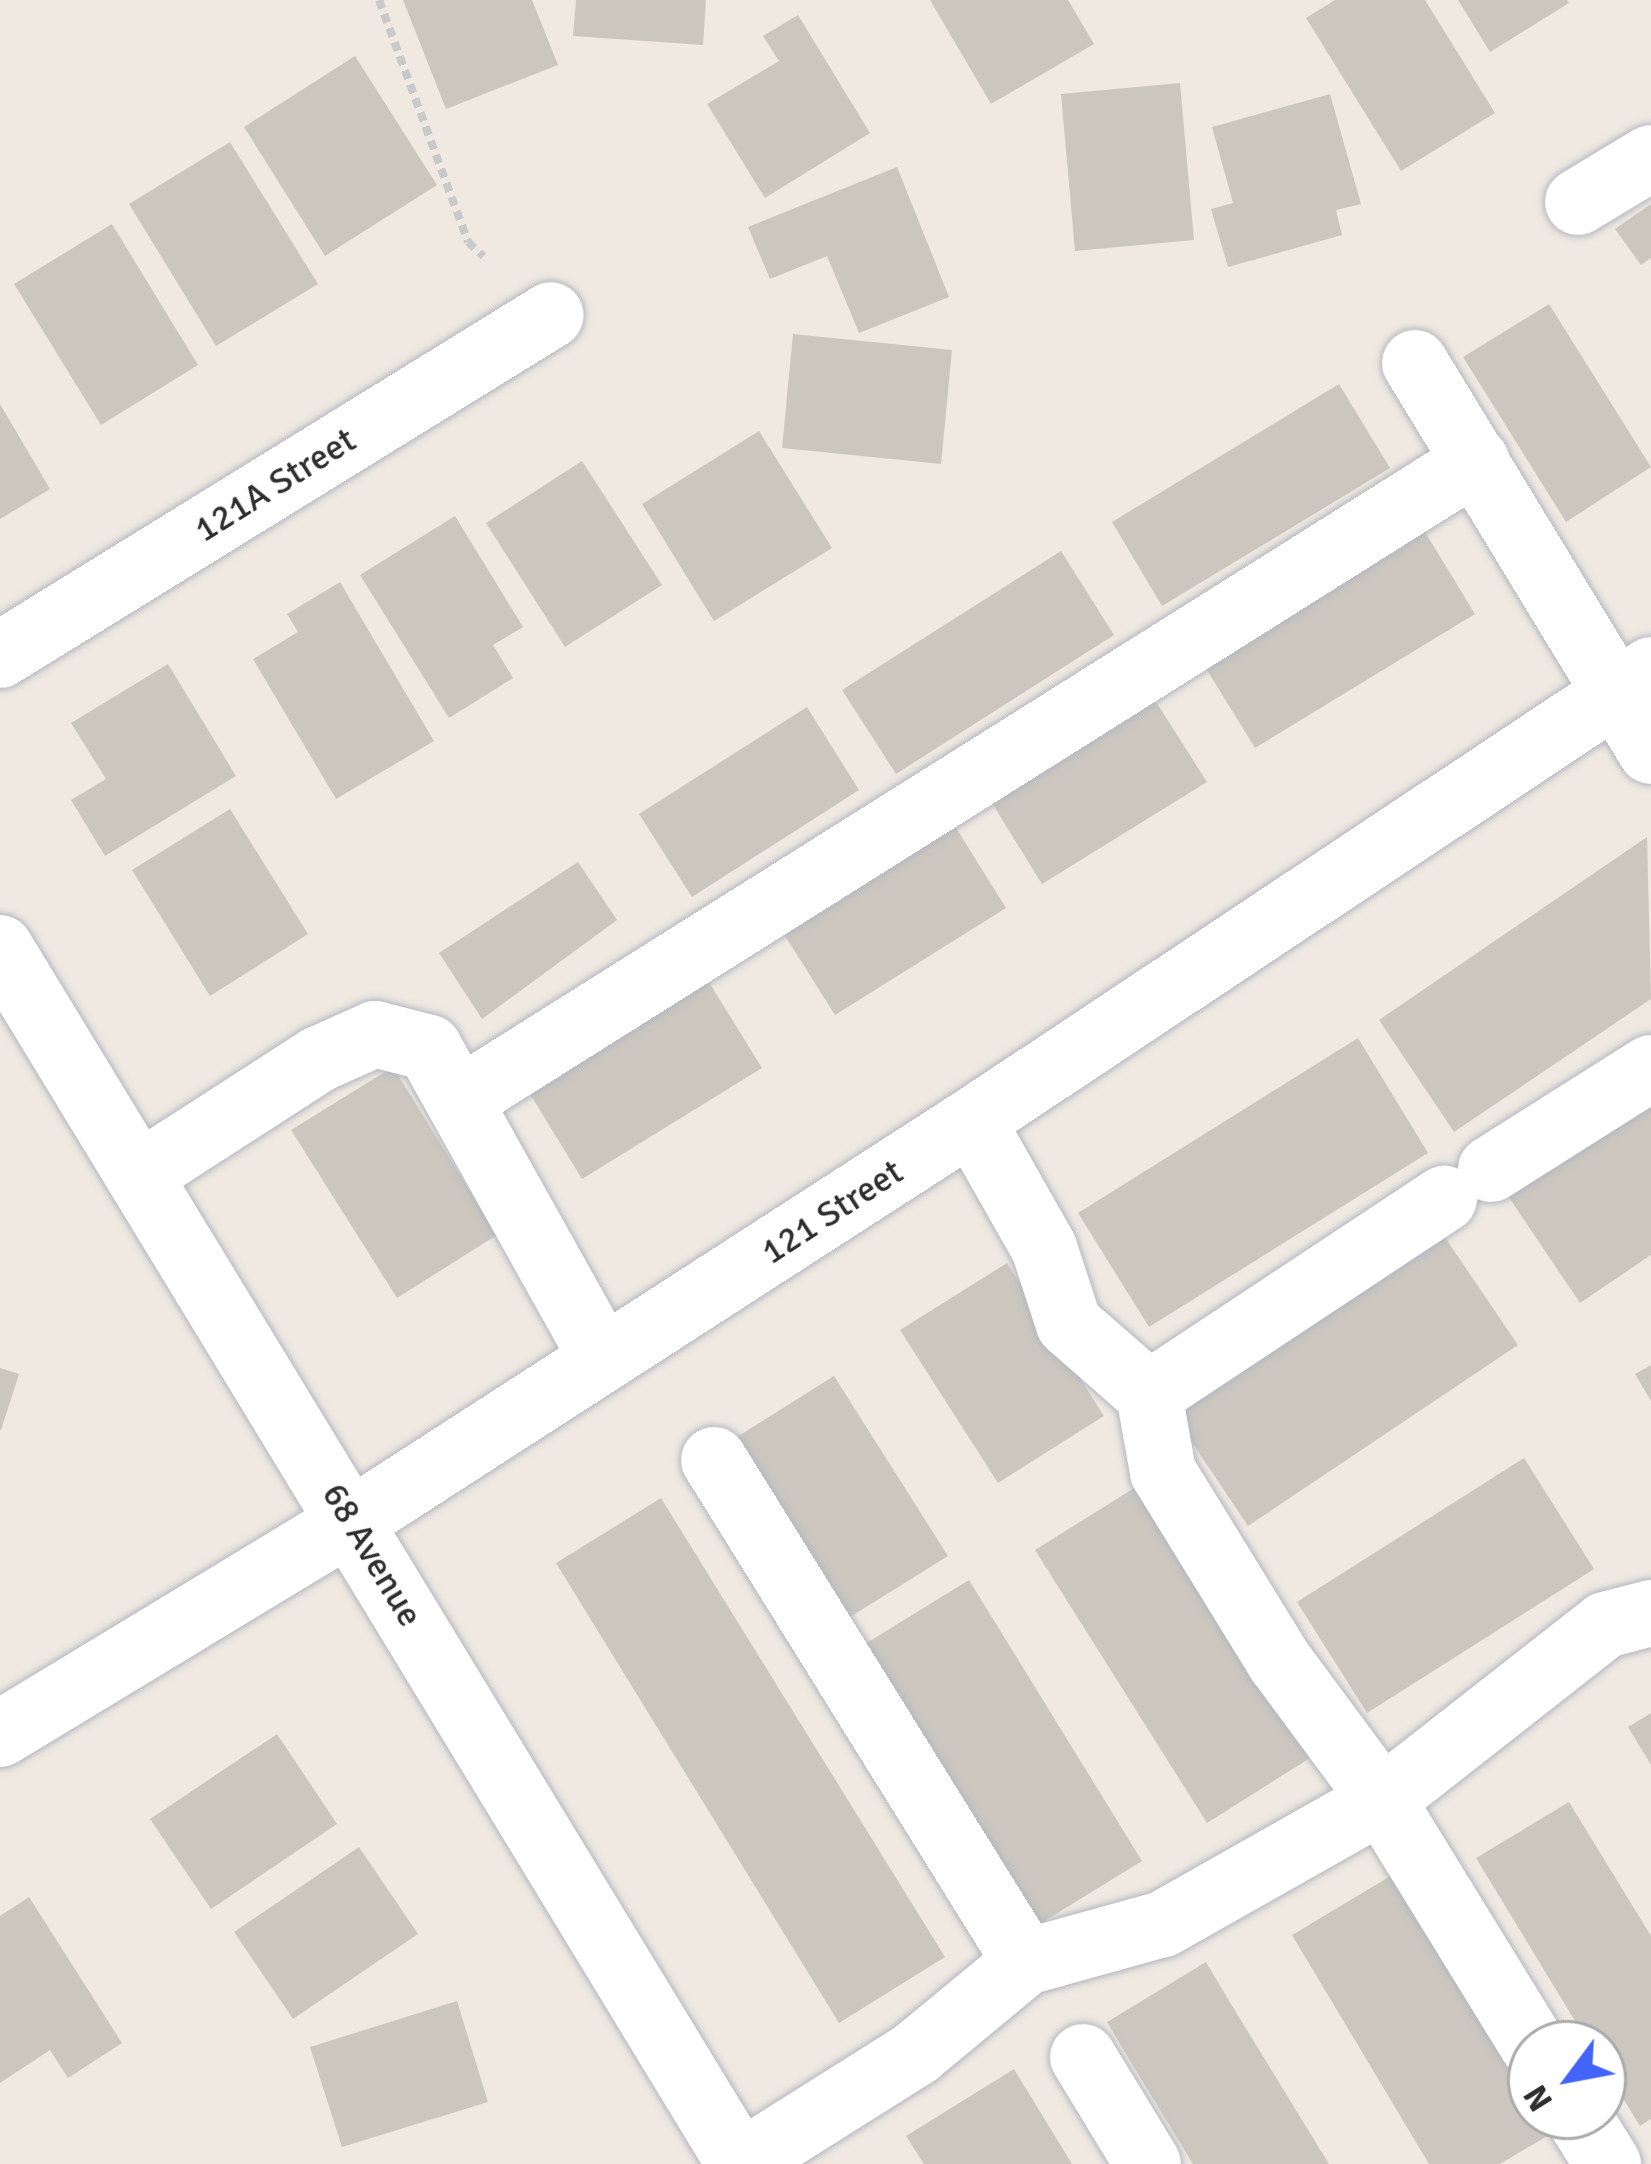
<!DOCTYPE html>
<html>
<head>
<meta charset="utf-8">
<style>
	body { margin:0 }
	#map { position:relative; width:1651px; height:2164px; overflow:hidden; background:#efe9e1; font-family:Signika,sans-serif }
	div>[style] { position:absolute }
	.building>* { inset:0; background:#cbc7bf }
	.path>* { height:8px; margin-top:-4px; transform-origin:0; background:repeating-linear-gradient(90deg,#c9c9c9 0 9px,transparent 0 15px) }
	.roads { filter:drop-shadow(0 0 3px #b4b7c1) drop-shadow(0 0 3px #b4b7c1) }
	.minor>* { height:66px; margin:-33px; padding:0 33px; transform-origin:33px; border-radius:33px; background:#fff }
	span { translate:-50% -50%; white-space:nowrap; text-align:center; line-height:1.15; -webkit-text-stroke:10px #fff; paint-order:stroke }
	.street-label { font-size:36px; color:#2e2e2e }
	.north { position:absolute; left:1507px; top:2020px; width:120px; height:120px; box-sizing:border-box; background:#fff; border:3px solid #ababab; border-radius:50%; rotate:238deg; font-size:33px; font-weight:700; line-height:48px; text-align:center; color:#2e2e2e }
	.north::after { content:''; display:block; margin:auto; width:42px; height:54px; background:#4264fb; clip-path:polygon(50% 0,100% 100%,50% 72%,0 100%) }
</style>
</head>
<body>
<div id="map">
	<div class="building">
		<i style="clip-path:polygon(403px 0,532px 0,558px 65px,446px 109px)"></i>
		<i style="clip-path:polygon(576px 0,706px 0,703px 45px,573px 36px)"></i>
		<i style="clip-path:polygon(930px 0,1068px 0,1094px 44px,991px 104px)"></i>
		<i style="clip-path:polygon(1335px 0,1425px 0,1495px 113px,1401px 171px,1306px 18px)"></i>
		<i style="clip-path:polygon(1458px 0,1567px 0,1569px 3px,1490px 52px)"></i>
		<i style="clip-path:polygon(798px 15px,870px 133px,765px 198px,707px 104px,779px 61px,763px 36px)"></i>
		<i style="clip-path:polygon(355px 56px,437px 185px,325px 256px,244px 127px)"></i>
		<i style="clip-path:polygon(1180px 83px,1194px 240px,1075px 251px,1061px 94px)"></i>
		<i style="clip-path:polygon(1330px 94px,1361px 204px,1336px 210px,1342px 235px,1228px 267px,1211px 209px,1233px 203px,1212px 127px)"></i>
		<i style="clip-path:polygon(230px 142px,318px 284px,216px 346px,129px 204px)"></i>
		<i style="clip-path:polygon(897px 167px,949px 297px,859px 333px,827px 256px,770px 279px,748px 227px)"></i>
		<i style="clip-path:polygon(1651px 204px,1651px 258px,1641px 265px,1615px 229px)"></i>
		<i style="clip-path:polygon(112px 224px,198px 365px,101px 425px,14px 284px)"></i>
		<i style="clip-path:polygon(1549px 304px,1651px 467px,1566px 522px,1463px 357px)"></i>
		<i style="clip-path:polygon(793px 334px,952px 350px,941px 464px,782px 448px)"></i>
		<i style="clip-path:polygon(1339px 384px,1390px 468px,1162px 606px,1112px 522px)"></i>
		<i style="clip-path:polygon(0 404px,50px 489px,0 519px)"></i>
		<i style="clip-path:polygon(759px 431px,832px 548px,714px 621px,642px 504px)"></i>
		<i style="clip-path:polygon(582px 461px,662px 585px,565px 647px,486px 523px)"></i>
		<i style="clip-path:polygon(455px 516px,523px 627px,493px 645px,513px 678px,449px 718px,360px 575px)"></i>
		<i style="clip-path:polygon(1422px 527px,1475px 614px,1255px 748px,1202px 662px)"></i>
		<i style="clip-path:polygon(1061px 551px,1114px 635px,896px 774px,842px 690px)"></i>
		<i style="clip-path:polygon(340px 582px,434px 741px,336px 799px,253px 659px,298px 632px,287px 614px)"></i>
		<i style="clip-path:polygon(168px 664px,236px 776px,105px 856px,71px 800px,106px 779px,71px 723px)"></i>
		<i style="clip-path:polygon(1153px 697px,1207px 782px,1042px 884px,990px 800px)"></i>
		<i style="clip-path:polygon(807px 707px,859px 790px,692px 897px,639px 814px)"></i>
		<i style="clip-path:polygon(230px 809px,308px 934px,210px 996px,132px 870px)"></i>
		<i style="clip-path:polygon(953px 823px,1006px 908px,835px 1015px,782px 931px)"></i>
		<i style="clip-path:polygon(1647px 837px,1651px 999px,1454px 1132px,1379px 1020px)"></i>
		<i style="clip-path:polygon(578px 862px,617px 920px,482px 1019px,439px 953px)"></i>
		<i style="clip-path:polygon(707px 979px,762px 1068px,582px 1179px,527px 1089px)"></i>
		<i style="clip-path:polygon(1358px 1038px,1428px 1153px,1149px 1327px,1078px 1213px)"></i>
		<i style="clip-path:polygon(393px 1067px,497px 1235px,397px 1298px,291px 1130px)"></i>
		<i style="clip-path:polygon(1651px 1096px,1651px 1255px,1580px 1303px,1506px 1193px)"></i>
		<i style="clip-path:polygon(1442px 1233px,1518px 1345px,1248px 1526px,1173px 1414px)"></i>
		<i style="clip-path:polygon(1007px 1263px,1104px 1416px,998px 1483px,900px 1330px)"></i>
		<i style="clip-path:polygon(1651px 1365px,1651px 1401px,1635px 1374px)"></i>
		<i style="clip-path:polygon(0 1368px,19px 1374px,1px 1430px,0 1430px)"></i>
		<i style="clip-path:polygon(834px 1376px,948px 1556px,850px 1617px,737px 1437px)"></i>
		<i style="clip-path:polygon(1524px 1458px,1594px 1569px,1367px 1713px,1297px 1602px)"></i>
		<i style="clip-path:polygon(1139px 1485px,1310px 1758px,1207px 1823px,1035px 1550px)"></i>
		<i style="clip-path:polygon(661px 1498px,945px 1957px,839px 2023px,556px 1563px)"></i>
		<i style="clip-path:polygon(969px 1580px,1142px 1861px,1038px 1925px,865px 1644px)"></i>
		<i style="clip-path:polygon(1651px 1713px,1651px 1765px,1628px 1727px)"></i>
		<i style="clip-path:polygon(277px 1734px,337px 1824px,211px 1909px,150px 1819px)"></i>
		<i style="clip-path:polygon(1569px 1802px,1651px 1936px,1651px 2119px,1640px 2126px,1603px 2066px,1603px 2044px,1589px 2044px,1476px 1858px)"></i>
		<i style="clip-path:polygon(359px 1847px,418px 1934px,293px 2019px,234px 1932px)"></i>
		<i style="clip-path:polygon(1399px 1871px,1531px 2094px,1531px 2116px,1544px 2116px,1554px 2132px,1500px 2164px,1429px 2164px,1292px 1935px)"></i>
		<i style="clip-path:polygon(29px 1897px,122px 2043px,68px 2078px,50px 2050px,0 2083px,0 1916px)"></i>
		<i style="clip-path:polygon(1206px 1962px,1231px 2004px,1329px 2164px,1193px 2164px,1132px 2064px,1107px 2022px)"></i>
		<i style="clip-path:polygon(457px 2001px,488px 2102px,342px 2147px,310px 2047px)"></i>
		<i style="clip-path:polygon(1014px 2069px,1072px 2164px,924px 2164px,906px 2136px)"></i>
	</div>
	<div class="path">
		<i style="left:379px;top:0;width:258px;rotate:69.8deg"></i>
		<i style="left:468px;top:242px;width:21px;rotate:43deg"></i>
	</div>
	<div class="roads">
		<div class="minor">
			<i style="left:1578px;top:202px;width:85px;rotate:-31.1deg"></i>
			<i style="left:1415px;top:363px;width:454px;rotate:58.7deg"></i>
			<i style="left:0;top:655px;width:647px;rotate:-31.68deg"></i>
			<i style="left:0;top:948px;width:1423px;rotate:58.68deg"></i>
			<i style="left:463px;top:1098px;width:1197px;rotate:-32.16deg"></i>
			<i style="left:972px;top:1121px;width:146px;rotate:60.4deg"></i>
			<i style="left:1044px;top:1248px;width:80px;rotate:71.8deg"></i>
			<i style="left:1069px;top:1324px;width:106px;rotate:41.2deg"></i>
			<i style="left:1149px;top:1394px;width:79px;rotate:79.8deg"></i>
			<i style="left:1163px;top:1472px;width:223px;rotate:58.4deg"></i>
			<i style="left:1280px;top:1662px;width:172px;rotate:53.5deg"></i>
			<i style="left:1382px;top:1800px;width:286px;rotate:58.4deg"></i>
			<i style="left:1491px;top:1169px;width:189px;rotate:-32.3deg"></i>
			<i style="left:139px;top:1175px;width:214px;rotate:-32.8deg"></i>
			<i style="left:319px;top:1059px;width:61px;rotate:-24.1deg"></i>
			<i style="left:375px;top:1034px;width:56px;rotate:14.5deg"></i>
			<i style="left:429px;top:1048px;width:356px;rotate:60.8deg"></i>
			<i style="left:1149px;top:1394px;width:354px;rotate:-33.5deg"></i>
			<i style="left:714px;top:1460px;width:591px;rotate:58.14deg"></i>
			<i style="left:0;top:1734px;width:411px;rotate:-31.2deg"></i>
			<i style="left:352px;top:1521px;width:738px;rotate:-32.83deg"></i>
			<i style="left:972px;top:1121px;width:815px;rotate:-33.59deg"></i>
			<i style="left:1083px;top:2057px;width:125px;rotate:58.7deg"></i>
			<i style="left:1578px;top:2116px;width:57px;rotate:58deg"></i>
			<i style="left:740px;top:2164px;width:208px;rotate:-32.2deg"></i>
			<i style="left:916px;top:2053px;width:143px;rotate:-39.6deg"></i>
			<i style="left:1026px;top:1962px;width:142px;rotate:-15.5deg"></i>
			<i style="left:1163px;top:1924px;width:252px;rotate:-29.5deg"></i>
			<i style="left:1382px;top:1800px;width:283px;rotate:-38.1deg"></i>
			<i style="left:1605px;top:1625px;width:48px;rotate:-14.6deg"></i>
		</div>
	</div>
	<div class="street-label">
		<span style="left:275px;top:485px;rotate:-32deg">121A Street</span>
		<span style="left:832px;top:1212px;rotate:-33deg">121 Street</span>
		<span style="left:372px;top:1555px;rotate:59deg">68 Avenue</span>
	</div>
	<div class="north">N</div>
</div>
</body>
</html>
